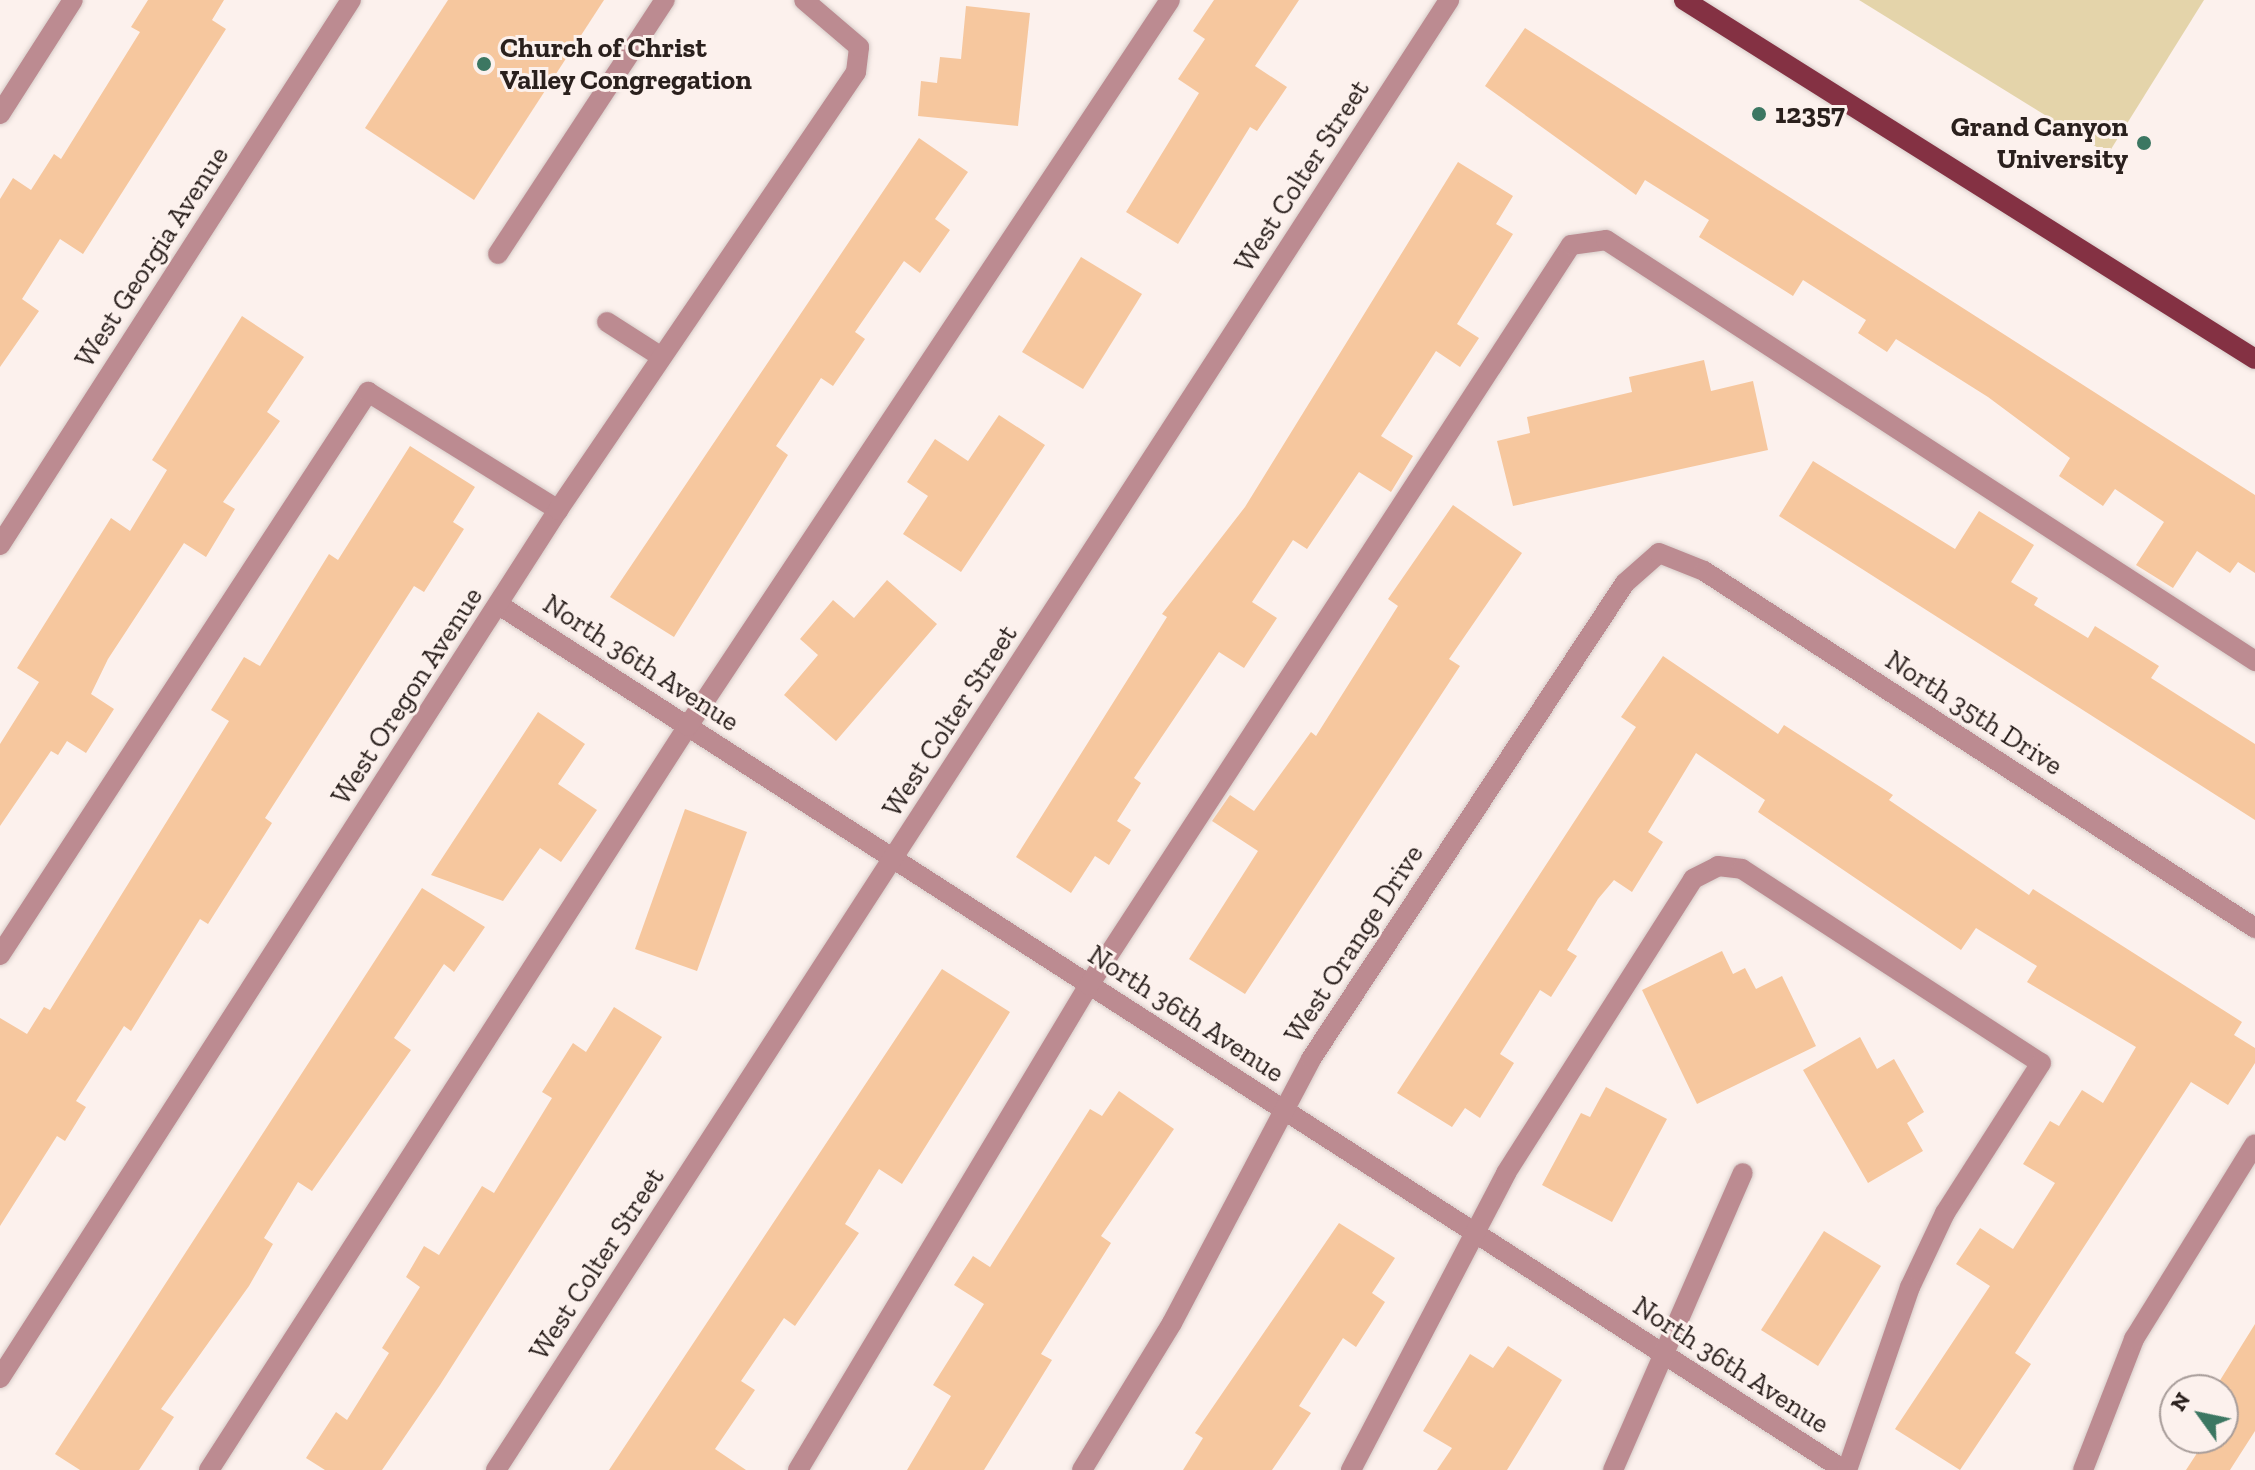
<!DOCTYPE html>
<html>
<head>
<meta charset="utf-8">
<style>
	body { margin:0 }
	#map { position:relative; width:2255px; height:1470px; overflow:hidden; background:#fcf1ed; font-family:"Zilla Slab",serif }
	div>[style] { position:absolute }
	.green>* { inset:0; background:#e4d4aa }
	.building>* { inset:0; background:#f6c79e }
	.roads { filter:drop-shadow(0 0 2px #d6cbc8) drop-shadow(0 0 2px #d6cbc8) }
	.minor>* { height:20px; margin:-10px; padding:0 10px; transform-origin:10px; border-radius:10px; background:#bc8b91 }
	.major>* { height:20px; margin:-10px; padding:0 10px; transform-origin:10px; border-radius:10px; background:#843143 }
	.dots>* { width:22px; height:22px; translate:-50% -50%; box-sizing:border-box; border:4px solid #fcf1ed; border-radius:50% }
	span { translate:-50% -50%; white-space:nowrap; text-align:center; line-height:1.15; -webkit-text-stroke:6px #fcf1ed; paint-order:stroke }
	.poi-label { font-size:28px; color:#2a201d; font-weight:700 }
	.left { translate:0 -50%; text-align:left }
	.right { translate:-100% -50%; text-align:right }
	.street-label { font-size:28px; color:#2a201d }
	.north { position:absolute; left:2159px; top:1374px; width:80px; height:80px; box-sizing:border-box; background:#fcf1ed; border:2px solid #a89d9a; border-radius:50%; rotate:303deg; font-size:22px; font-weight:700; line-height:32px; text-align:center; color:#2a201d }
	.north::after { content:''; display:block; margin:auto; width:28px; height:36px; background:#3c7762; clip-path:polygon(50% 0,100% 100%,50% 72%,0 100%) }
</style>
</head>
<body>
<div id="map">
	<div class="green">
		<i style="clip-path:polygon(1859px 0,2204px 0,2108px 154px)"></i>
	</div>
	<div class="building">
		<i style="clip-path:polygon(148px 0,224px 0,212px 20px,226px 29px,83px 254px,60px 239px,22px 299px,39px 311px,0 367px,0 199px,13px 178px,31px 190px,54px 154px,61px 159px,140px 32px,131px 27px)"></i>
		<i style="clip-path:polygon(448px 0,604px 0,474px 200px,365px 128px)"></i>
		<i style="clip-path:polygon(1214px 0,1299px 0,1255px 66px,1287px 87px,1257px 131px,1250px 127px,1178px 244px,1126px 212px,1199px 93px,1178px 79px,1205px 39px,1193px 31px)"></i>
		<i style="clip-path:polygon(966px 6px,1030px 13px,1018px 126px,918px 116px,921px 81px,937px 83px,940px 57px,961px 59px)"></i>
		<i style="clip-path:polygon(1525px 28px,2255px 495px,2255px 573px,2238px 562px,2230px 573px,2197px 551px,2173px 588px,2136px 565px,2164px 522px,2115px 489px,2103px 506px,2059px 476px,2070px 458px,1988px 397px,1896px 339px,1887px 352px,1858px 333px,1866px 320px,1803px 280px,1793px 296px,1699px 237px,1709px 220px,1645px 180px,1636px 195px,1485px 86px)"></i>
		<i style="clip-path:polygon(919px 138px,968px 172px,935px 219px,950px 230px,920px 273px,904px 261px,855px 332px,865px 339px,833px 386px,821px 378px,776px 446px,788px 455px,674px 637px,610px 597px)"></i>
		<i style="clip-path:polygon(1458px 162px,1513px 196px,1496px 224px,1513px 234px,1457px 324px,1479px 338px,1460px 367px,1436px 351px,1381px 436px,1413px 456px,1391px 492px,1359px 472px,1307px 549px,1293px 540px,1252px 602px,1277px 618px,1244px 668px,1219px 652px,1134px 778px,1141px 783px,1117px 821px,1131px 830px,1109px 865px,1095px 856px,1071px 893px,1016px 857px,1167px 617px,1162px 614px,1245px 507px)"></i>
		<i style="clip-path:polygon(1081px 257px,1142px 294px,1083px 389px,1022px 352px)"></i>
		<i style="clip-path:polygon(242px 316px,304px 357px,267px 412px,280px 421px,223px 502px,235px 509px,206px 557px,184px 543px,108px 659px,91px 694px,114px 709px,86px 753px,67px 741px,58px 755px,51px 751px,0 826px,0 744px,39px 682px,17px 668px,111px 518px,130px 531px,167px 470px,152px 460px)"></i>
		<i style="clip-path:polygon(1704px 360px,1711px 391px,1753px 381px,1768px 450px,1513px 506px,1497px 441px,1530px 433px,1527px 417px,1632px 392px,1629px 377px)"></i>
		<i style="clip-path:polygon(999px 415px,1045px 445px,961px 572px,903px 534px,928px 496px,907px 482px,935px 439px,968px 461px)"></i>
		<i style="clip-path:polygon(410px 446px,475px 487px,453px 522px,464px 529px,424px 592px,414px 586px,265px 818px,272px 823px,208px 924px,200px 919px,131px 1031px,124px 1026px,76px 1101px,86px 1107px,65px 1141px,57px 1136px,0 1226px,0 1018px,27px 1034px,44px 1007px,50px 1010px,229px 721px,211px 710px,244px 657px,260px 666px,329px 554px,338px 560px)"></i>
		<i style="clip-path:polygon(1813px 461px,1955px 549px,1979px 511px,2034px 545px,2011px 582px,2038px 598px,2034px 605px,2088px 638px,2095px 626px,2159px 666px,2151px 678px,2255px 744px,2255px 820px,1779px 516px)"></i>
		<i style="clip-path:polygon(1453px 505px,1522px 553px,1449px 659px,1460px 666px,1245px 994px,1189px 959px,1258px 851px,1212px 821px,1230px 795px,1254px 811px,1311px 732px,1316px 736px,1398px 606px,1388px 599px)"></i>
		<i style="clip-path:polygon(887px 580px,937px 624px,836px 741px,784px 695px,818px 655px,800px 639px,833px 600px,854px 618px)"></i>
		<i style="clip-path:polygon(1663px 656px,1778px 734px,1784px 725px,1893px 795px,1889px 800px,2029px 895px,2033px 889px,2242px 1022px,2234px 1035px,2255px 1048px,2255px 1063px,2228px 1105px,2191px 1082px,2015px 1353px,2031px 1364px,1960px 1470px,1895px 1429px,1990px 1286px,1956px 1264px,1980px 1228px,2013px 1249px,2055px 1183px,2023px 1164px,2050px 1121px,2059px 1126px,2082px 1090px,2103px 1103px,2136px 1047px,2027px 982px,2037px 966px,1976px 928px,1961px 950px,1758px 812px,1765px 800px,1696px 753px,1648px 832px,1663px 842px,1632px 892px,1614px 880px,1598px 899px,1567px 950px,1577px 956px,1551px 997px,1540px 990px,1500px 1054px,1514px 1063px,1480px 1118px,1465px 1108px,1452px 1127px,1397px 1093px,1636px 727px,1621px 717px)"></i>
		<i style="clip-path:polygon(538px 712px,585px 744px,558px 784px,597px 810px,561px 862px,540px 848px,503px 901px,431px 875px)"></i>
		<i style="clip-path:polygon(685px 809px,747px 832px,697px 971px,635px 949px)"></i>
		<i style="clip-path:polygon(422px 888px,485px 927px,454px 972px,444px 964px,394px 1038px,411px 1050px,312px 1191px,298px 1182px,264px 1238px,273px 1244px,249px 1286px,161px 1409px,174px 1417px,139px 1470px,80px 1470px,55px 1454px)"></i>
		<i style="clip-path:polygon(1722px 951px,1733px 974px,1745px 968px,1756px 989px,1782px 976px,1816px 1046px,1697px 1104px,1642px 990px)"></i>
		<i style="clip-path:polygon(942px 969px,1010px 1012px,902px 1184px,879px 1169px,845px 1224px,859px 1233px,795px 1326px,784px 1318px,741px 1381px,755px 1390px,715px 1449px,746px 1470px,609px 1470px)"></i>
		<i style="clip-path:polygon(614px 1007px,662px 1037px,440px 1385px,382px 1470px,325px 1470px,306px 1458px,336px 1412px,347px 1420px,389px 1353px,382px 1348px,420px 1287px,406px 1277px,424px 1246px,439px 1255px,482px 1186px,494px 1193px,552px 1098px,542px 1092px,573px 1043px,586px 1052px)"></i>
		<i style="clip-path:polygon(1860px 1037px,1877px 1069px,1894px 1059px,1924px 1112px,1907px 1123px,1923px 1151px,1868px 1183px,1803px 1070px)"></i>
		<i style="clip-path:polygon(1606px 1087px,1667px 1119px,1612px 1222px,1542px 1185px,1581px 1113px,1590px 1117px)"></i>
		<i style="clip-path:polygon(1119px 1091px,1174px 1129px,1101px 1236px,1111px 1243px,1041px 1354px,1052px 1360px,984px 1470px,907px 1470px,951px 1396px,933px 1385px,984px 1304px,954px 1285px,973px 1256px,990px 1267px,1090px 1109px,1102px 1116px)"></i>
		<i style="clip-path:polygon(1339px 1223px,1395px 1258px,1372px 1293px,1385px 1302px,1356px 1347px,1343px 1338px,1299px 1406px,1311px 1413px,1272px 1470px,1183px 1470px,1203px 1438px,1195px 1433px)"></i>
		<i style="clip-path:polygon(1824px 1231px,1881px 1266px,1818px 1366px,1761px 1330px)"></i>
		<i style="clip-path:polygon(2255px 1324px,2255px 1431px,2230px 1470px,2186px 1470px,2201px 1447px,2187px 1438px,2223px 1438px,2223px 1390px,2214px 1390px)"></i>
		<i style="clip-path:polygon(1508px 1346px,1562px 1380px,1507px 1470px,1437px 1470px,1452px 1448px,1423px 1431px,1470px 1354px,1493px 1368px)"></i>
	</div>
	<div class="roads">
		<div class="minor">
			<i style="left:0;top:114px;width:135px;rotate:-57.4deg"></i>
			<i style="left:498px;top:254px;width:304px;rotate:-56.7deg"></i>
			<i style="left:607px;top:322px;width:63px;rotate:32.7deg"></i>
			<i style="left:0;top:545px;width:648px;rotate:-57.22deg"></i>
			<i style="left:499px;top:605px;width:1599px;rotate:32.75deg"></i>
			<i style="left:0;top:955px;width:673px;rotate:-56.83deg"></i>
			<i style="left:368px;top:392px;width:224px;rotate:31.8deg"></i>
			<i style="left:0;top:1378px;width:1032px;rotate:-57.26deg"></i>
			<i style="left:558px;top:510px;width:530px;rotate:-55.77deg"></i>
			<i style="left:856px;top:72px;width:25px;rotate:-83deg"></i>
			<i style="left:859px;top:47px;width:72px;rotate:-139.5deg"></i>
			<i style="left:209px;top:1470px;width:885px;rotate:-57.23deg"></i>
			<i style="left:688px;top:726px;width:871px;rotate:-56.42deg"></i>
			<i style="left:496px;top:1470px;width:1752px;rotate:-57.04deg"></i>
			<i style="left:798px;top:1470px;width:566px;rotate:-59.04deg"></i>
			<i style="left:1089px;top:985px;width:883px;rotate:-56.92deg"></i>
			<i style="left:1571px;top:245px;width:35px;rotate:-8deg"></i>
			<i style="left:1606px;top:240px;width:774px;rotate:32.97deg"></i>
			<i style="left:1082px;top:1470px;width:172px;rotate:-58.5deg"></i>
			<i style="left:1172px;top:1323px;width:298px;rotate:-62.2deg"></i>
			<i style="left:1311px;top:1059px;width:570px;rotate:-56.59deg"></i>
			<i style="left:1625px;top:583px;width:45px;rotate:-41.4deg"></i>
			<i style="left:1659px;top:553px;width:48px;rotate:21.8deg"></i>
			<i style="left:1704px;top:571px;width:657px;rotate:32.94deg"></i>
			<i style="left:1351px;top:1470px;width:335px;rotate:-62.4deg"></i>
			<i style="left:1506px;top:1173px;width:348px;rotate:-57.5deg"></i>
			<i style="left:1693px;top:879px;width:28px;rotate:-27deg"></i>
			<i style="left:1718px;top:866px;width:24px;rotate:7deg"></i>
			<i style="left:1742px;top:869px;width:356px;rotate:33deg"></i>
			<i style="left:2041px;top:1063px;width:178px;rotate:122.6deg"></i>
			<i style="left:1945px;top:1213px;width:82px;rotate:115.3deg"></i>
			<i style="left:1910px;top:1287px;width:194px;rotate:109deg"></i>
			<i style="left:1613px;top:1470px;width:324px;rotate:-66.4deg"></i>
			<i style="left:2083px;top:1470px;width:141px;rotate:-68.7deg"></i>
			<i style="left:2134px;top:1339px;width:229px;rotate:-58.2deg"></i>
		</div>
		<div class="major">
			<i style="left:1684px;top:0;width:674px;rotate:32.16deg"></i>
		</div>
	</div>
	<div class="dots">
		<i style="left:484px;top:64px;background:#3c7762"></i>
		<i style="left:1759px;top:114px;background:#3c7762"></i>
		<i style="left:2144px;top:143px;background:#3c7762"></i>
	</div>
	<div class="poi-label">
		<span class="left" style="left:500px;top:64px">Church of Christ<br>Valley Congregation</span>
		<span class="left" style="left:1775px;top:114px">12357</span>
		<span class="right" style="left:2128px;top:143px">Grand Canyon<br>University</span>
	</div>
	<div class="street-label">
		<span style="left:1302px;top:176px;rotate:-57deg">West Colter Street</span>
		<span style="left:152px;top:257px;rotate:-57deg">West Georgia Avenue</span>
		<span style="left:641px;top:663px;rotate:33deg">North 36th Avenue</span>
		<span style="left:407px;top:696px;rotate:-57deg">West Oregon Avenue</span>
		<span style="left:1974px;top:713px;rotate:33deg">North 35th Drive</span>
		<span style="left:950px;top:721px;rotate:-57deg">West Colter Street</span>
		<span style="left:1354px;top:944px;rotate:-57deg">West Orange Drive</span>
		<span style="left:1186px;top:1014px;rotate:33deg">North 36th Avenue</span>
		<span style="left:597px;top:1264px;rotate:-57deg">West Colter Street</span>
		<span style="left:1731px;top:1365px;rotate:33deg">North 36th Avenue</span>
	</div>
	<div class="north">N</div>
</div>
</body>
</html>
